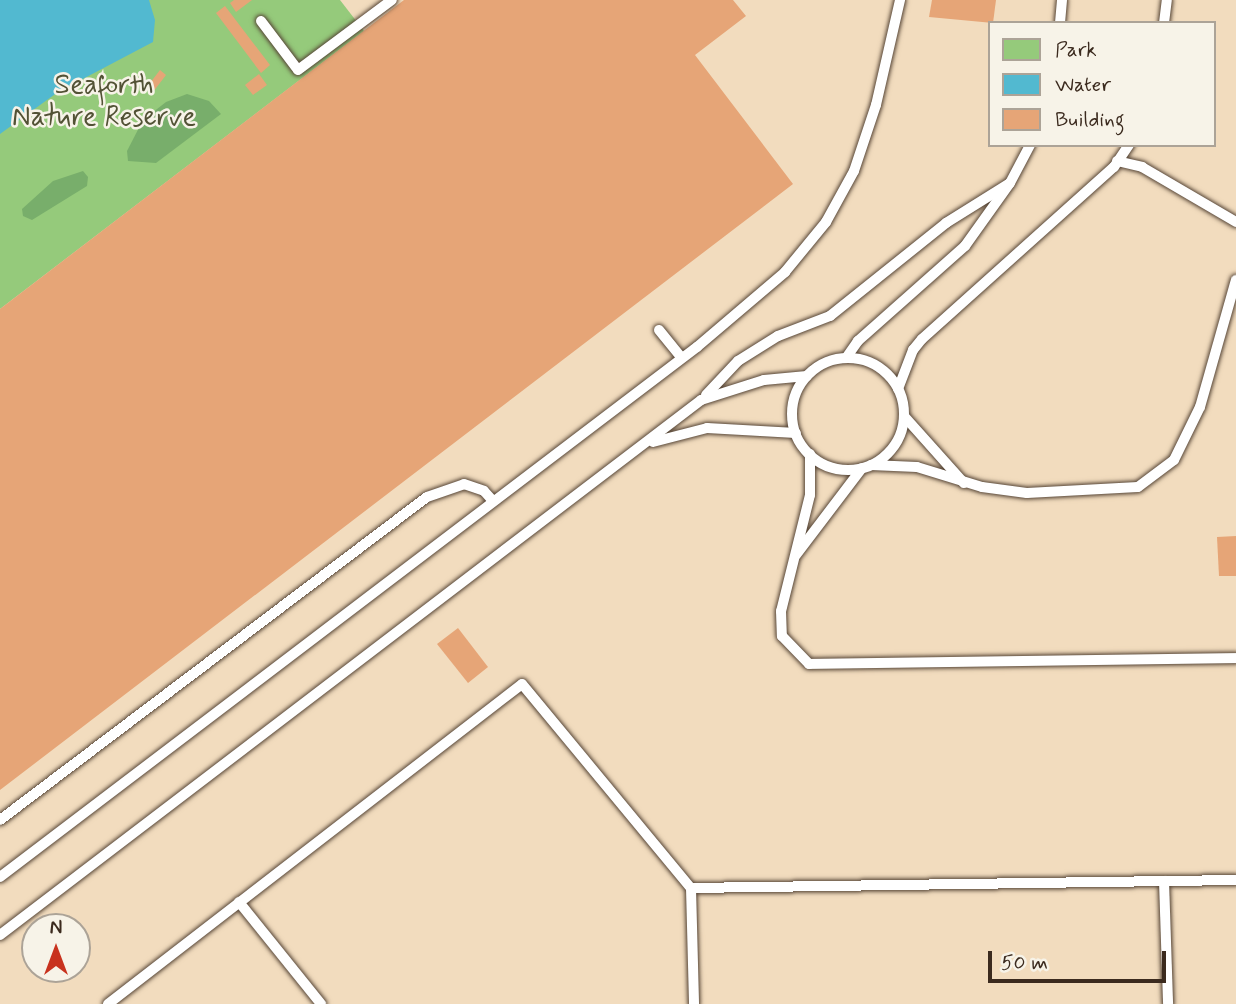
<!DOCTYPE html>
<html>
<head>
<meta charset="utf-8">
<style>
	body { margin:0 }
	#map { position:relative; width:1236px; height:1004px; overflow:hidden; background:#f2dcbe; font-family:Mynerve,sans-serif }
	div>[style] { position:absolute }
	.green>* { inset:0; background:#95ca7b }
	.forest>* { inset:0; background:#78ae6b }
	.water>* { inset:0; background:#52b9d0 }
	.building>* { inset:0; background:#e6a577 }
	.roads { filter:drop-shadow(0 0 2px #564536) drop-shadow(0 0 2px #564536) }
	.service>* { height:10px; margin:-5px; padding:0 5px; transform-origin:5px; border-radius:5px; background:#fff }
	.service>.ring { margin:-5px; padding:0; box-sizing:content-box; background:none; border:10px solid #fff; border-radius:50% }
	span { translate:-50% -50%; white-space:nowrap; text-align:center; line-height:1.15; -webkit-text-stroke:5px #f7f3e8; paint-order:stroke }
	.park-label { font-size:28px; color:#525235 }
	.legend { position:absolute; left:988px; top:21px; width:228px; height:126px; box-sizing:border-box; background:#f7f3e8; border:2px solid #aca397; margin:0; padding:9px 12px; list-style:none; font-size:21px; color:#3b2a1e }
	.legend li { display:flex; align-items:center; gap:14px; height:35px }
	.legend b { width:35px; border:2px solid #aca397 }
	.north { position:absolute; left:21px; top:913px; width:70px; height:70px; box-sizing:border-box; background:#f7f3e8; border:2px solid #aca397; border-radius:50%; rotate:0deg; font-size:19px; font-weight:700; line-height:28px; text-align:center; color:#3b2a1e }
	.north::after { content:''; display:block; margin:auto; width:24px; height:32px; background:#c8321e; clip-path:polygon(50% 0,100% 100%,50% 72%,0 100%) }
	.scale { position:absolute; left:988px; top:951px; width:178px; height:32px; box-sizing:border-box; border:4px solid #3b2a1e; border-top:0; padding-left:9px; font-size:21px; line-height:24px; white-space:nowrap; color:#3b2a1e; -webkit-text-stroke:5px #f7f3e8; paint-order:stroke }
</style>
</head>
<body>
<div id="map">
	<div class="green">
		<i style="clip-path:polygon(0 0,340px 0,364px 31px,0 309px)"></i>
	</div>
	<div class="forest">
		<i style="clip-path:polygon(187px 94px,209px 101px,221px 114px,156px 163px,128px 161px,127px 151px,143px 120px,166px 102px)"></i>
		<i style="clip-path:polygon(83px 171px,88px 177px,87px 186px,32px 220px,23px 216px,22px 209px,53px 181px)"></i>
	</div>
	<div class="water">
		<i style="clip-path:polygon(0 0,149px 0,155px 20px,153px 42px,58px 92px,0 134px)"></i>
	</div>
	<div class="building">
		<i style="clip-path:polygon(234px 0,252px 0,236px 12px,230px 3px)"></i>
		<i style="clip-path:polygon(404px 0,733px 0,746px 16px,695px 55px,793px 184px,0 790px,0 309px)"></i>
		<i style="clip-path:polygon(932px 0,996px 0,993px 23px,929px 17px)"></i>
		<i style="clip-path:polygon(225px 6px,270px 65px,261px 73px,216px 13px)"></i>
		<i style="clip-path:polygon(160px 70px,166px 75px,153px 92px,147px 87px)"></i>
		<i style="clip-path:polygon(259px 74px,267px 85px,253px 95px,245px 85px)"></i>
		<i style="clip-path:polygon(1236px 536px,1236px 576px,1219px 576px,1217px 537px)"></i>
		<i style="clip-path:polygon(458px 628px,488px 667px,468px 683px,437px 644px)"></i>
	</div>
	<div class="roads">
		<div class="service">
			<i style="left:261px;top:21px;width:61px;rotate:52.9deg"></i>
			<i style="left:298px;top:70px;width:117px;rotate:-36.7deg"></i>
			<i style="left:1060px;top:23px;width:23px;rotate:-85deg"></i>
			<i style="left:1164px;top:23px;width:23px;rotate:-83deg"></i>
			<i style="left:1117px;top:161px;width:26px;rotate:13deg"></i>
			<i style="left:1142px;top:167px;width:109px;rotate:30.3deg"></i>
			<i style="left:659px;top:330px;width:36px;rotate:51deg"></i>
			<i style="left:846px;top:358px;width:21px;rotate:-55deg"></i>
			<i style="left:858px;top:341px;width:143px;rotate:-41.6deg"></i>
			<i style="left:965px;top:246px;width:77px;rotate:-54.5deg"></i>
			<i style="left:1010px;top:183px;width:43px;rotate:-62.2deg"></i>
			<i class="ring" style="left:792px;top:358px;width:102px;height:102px"></i>
			<i style="left:898px;top:389px;width:42px;rotate:-69deg"></i>
			<i style="left:913px;top:350px;width:14px;rotate:-51deg"></i>
			<i style="left:922px;top:339px;width:258px;rotate:-41.9deg"></i>
			<i style="left:1114px;top:167px;width:27px;rotate:-56deg"></i>
			<i style="left:706px;top:395px;width:47px;rotate:-46.7deg"></i>
			<i style="left:738px;top:361px;width:47px;rotate:-32deg"></i>
			<i style="left:778px;top:336px;width:56px;rotate:-21deg"></i>
			<i style="left:830px;top:316px;width:149px;rotate:-38.7deg"></i>
			<i style="left:946px;top:223px;width:75px;rotate:-32deg"></i>
			<i style="left:904px;top:416px;width:90px;rotate:48.2deg"></i>
			<i style="left:653px;top:442px;width:56px;rotate:-14.5deg"></i>
			<i style="left:707px;top:428px;width:89px;rotate:3.2deg"></i>
			<i style="left:810px;top:454px;width:41px;rotate:90deg"></i>
			<i style="left:810px;top:495px;width:120px;rotate:104deg"></i>
			<i style="left:781px;top:611px;width:25px;rotate:88deg"></i>
			<i style="left:782px;top:636px;width:39px;rotate:46deg"></i>
			<i style="left:809px;top:664px;width:427px;rotate:-0.8deg"></i>
			<i style="left:871px;top:465px;width:46px;rotate:2.5deg"></i>
			<i style="left:917px;top:467px;width:68px;rotate:17.1deg"></i>
			<i style="left:982px;top:487px;width:45px;rotate:7.6deg"></i>
			<i style="left:1027px;top:493px;width:111px;rotate:-3.1deg"></i>
			<i style="left:1138px;top:487px;width:45px;rotate:-36.9deg"></i>
			<i style="left:1174px;top:460px;width:59px;rotate:-63.9deg"></i>
			<i style="left:1200px;top:407px;width:132px;rotate:-74.2deg"></i>
			<i style="left:796px;top:555px;width:109px;rotate:-52.8deg"></i>
			<i style="left:0;top:820px;width:535px;rotate:-37.11deg"></i>
			<i style="left:427px;top:497px;width:39px;rotate:-19deg"></i>
			<i style="left:464px;top:484px;width:21px;rotate:19deg"></i>
			<i style="left:484px;top:491px;width:12px;rotate:48deg"></i>
			<i style="left:0;top:877px;width:876px;rotate:-37.25deg"></i>
			<i style="left:697px;top:347px;width:116px;rotate:-40.4deg"></i>
			<i style="left:785px;top:272px;width:65px;rotate:-50.6deg"></i>
			<i style="left:826px;top:222px;width:58px;rotate:-61.2deg"></i>
			<i style="left:854px;top:171px;width:70px;rotate:-71.6deg"></i>
			<i style="left:876px;top:105px;width:108px;rotate:-77.1deg"></i>
			<i style="left:1164px;top:881px;width:123px;rotate:88.1deg"></i>
			<i style="left:691px;top:888px;width:545px;rotate:-0.84deg"></i>
			<i style="left:239px;top:902px;width:131px;rotate:51.2deg"></i>
			<i style="left:0;top:935px;width:882px;rotate:-37.35deg"></i>
			<i style="left:701px;top:400px;width:66px;rotate:-17.6deg"></i>
			<i style="left:764px;top:380px;width:43px;rotate:-5.3deg"></i>
			<i style="left:108px;top:1004px;width:523px;rotate:-37.7deg"></i>
			<i style="left:522px;top:684px;width:265px;rotate:50.4deg"></i>
			<i style="left:691px;top:888px;width:116px;rotate:88.5deg"></i>
		</div>
	</div>
	<div class="park-label">
		<span style="left:104px;top:102px">Seaforth<br>Nature Reserve</span>
	</div>
	<ul class="legend">
	<li><b style="height:19px;background:#95ca7b"></b>Park</li>
	<li><b style="height:19px;background:#52b9d0"></b>Water</li>
	<li><b style="height:19px;background:#e6a577"></b>Building</li>
	</ul>
	<div class="north">N</div>
	<div class="scale">50 m</div>
</div>
</body>
</html>
